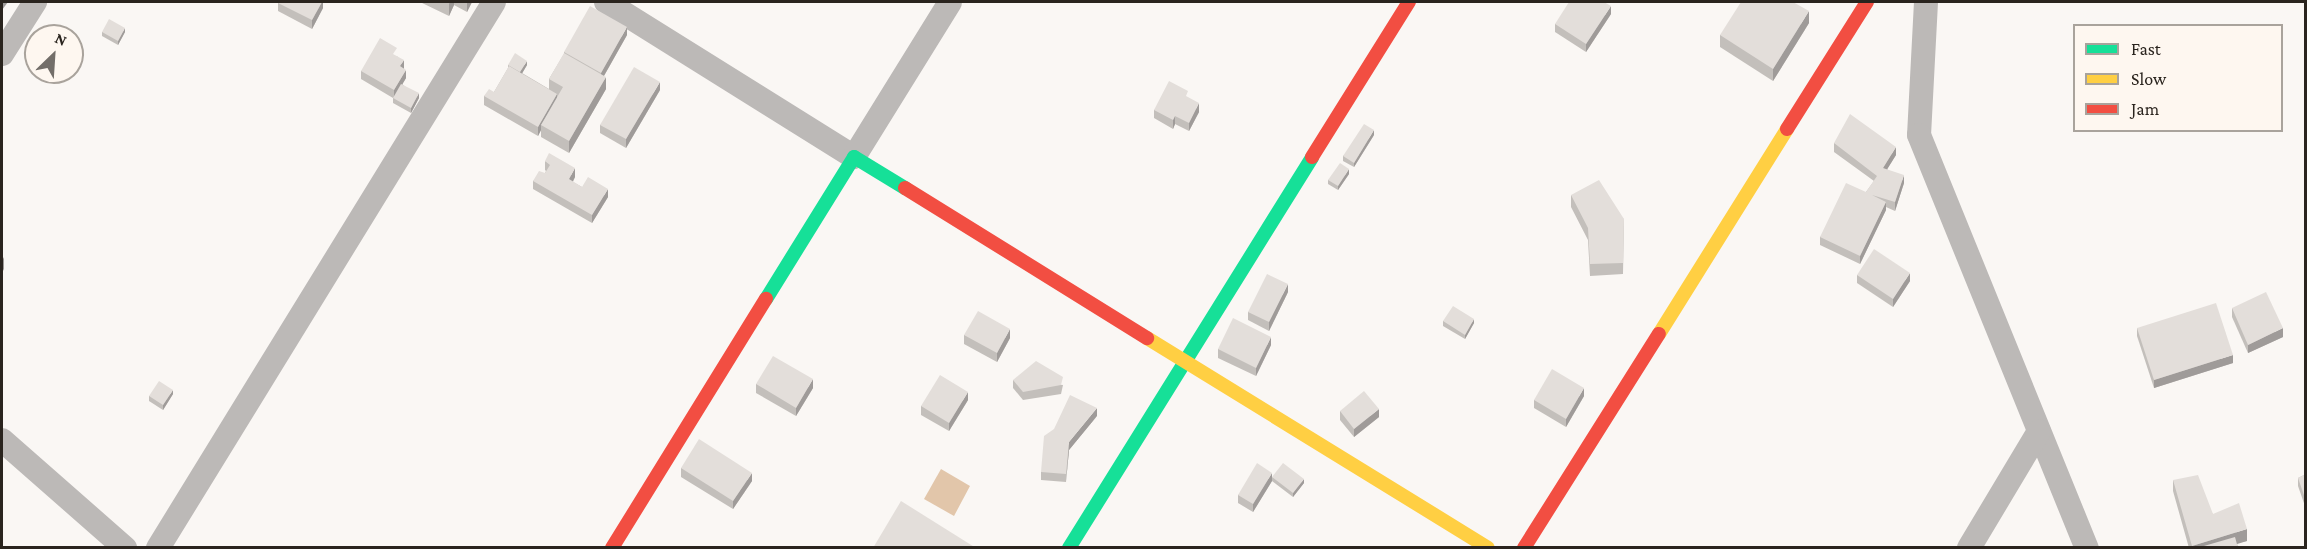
<!DOCTYPE html>
<html>
<head>
<meta charset="utf-8">
<style>
	body { margin:0 }
	#map { position:relative; width:2307px; height:549px; overflow:hidden; background:#faf7f4; font-family:"Crimson Pro",serif }
	div>[style] { position:absolute }
	.water>* { inset:0; background:#e2c6aa }
	.street>* { height:24px; margin:-12px; padding:0 12px; transform-origin:12px; border-radius:12px; background:#bcb9b7 }
	.fast>* { height:14px; margin:-7px; padding:0 7px; transform-origin:7px; border-radius:7px; background:#16e098 }
	.slow>* { height:14px; margin:-7px; padding:0 7px; transform-origin:7px; border-radius:7px; background:#ffcf43 }
	.jam>* { height:14px; margin:-7px; padding:0 7px; transform-origin:7px; border-radius:7px; background:#f24e42 }
	.wall>* { inset:0; background:#c3bfbb }
	.shaded-wall>* { inset:0; background:#9f9b99 }
	.building>* { inset:0; background:#e3deda }
	span { translate:-50% -50%; white-space:nowrap; text-align:center; line-height:1.15; -webkit-text-stroke:4.5px #fef7f0; paint-order:stroke }
	.frame { position:absolute; inset:0; border:3px solid #2a241e; pointer-events:none }
	.legend { position:absolute; left:2073px; top:24px; width:210px; height:108px; box-sizing:border-box; background:#fef7f0; border:2px solid #a9a39c; margin:0; padding:8px 10px; list-style:none; font-size:18px; color:#2a241e }
	.legend li { display:flex; align-items:center; gap:12px; height:30px }
	.legend b { width:30px; border:2px solid #a9a39c }
	.north { position:absolute; left:24px; top:24px; width:60px; height:60px; box-sizing:border-box; background:#fef7f0; border:2px solid #a9a39c; border-radius:50%; rotate:25deg; font-size:16px; font-weight:700; line-height:24px; text-align:center; color:#2a241e }
	.north::after { content:''; display:block; margin:auto; width:21px; height:27px; background:#736e69; clip-path:polygon(50% 0,100% 100%,50% 72%,0 100%) }
</style>
</head>
<body>
<div id="map">
	<div class="water">
		<i style="clip-path:polygon(941px 469px,970px 486px,954px 516px,924px 499px)"></i>
	</div>
	<div class="street">
		<i style="left:606px;top:2px;width:292px;rotate:32deg"></i>
		<i style="left:854px;top:157px;width:182px;rotate:-58.2deg"></i>
		<i style="left:1926px;top:2px;width:133px;rotate:93deg"></i>
		<i style="left:1919px;top:135px;width:446px;rotate:67.9deg"></i>
		<i style="left:2px;top:54px;width:62px;rotate:-57.6deg"></i>
		<i style="left:2px;top:440px;width:164px;rotate:41.3deg"></i>
		<i style="left:158px;top:548px;width:641px;rotate:-58.39deg"></i>
		<i style="left:1969px;top:548px;width:136px;rotate:-59.1deg"></i>
	</div>
	<div class="fast">
		<i style="left:766px;top:299px;width:167px;rotate:-58.2deg"></i>
		<i style="left:854px;top:157px;width:60px;rotate:31.3deg"></i>
		<i style="left:1069px;top:548px;width:460px;rotate:-58.1deg"></i>
	</div>
	<div class="slow">
		<i style="left:1659px;top:334px;width:242px;rotate:-58deg"></i>
		<i style="left:1147px;top:338px;width:400px;rotate:31.6deg"></i>
	</div>
	<div class="jam">
		<i style="left:1787px;top:129px;width:150px;rotate:-57.8deg"></i>
		<i style="left:1312px;top:157px;width:183px;rotate:-58deg"></i>
		<i style="left:905px;top:188px;width:285px;rotate:31.8deg"></i>
		<i style="left:612px;top:548px;width:293px;rotate:-58.3deg"></i>
		<i style="left:1524px;top:548px;width:253px;rotate:-57.8deg"></i>
	</div>
	<div class="wall">
		<i style="clip-path:polygon(278px 2px,323px 2px,323px 8px,312px 29px,278px 11px)"></i>
		<i style="clip-path:polygon(420px 2px,472px 2px,467px 12px,454px 5px,449px 16px)"></i>
		<i style="clip-path:polygon(1611px 14px,1586px 52px,1555px 32px,1555px 24px)"></i>
		<i style="clip-path:polygon(1809px 23px,1773px 81px,1720px 47px,1720px 35px)"></i>
		<i style="clip-path:polygon(102px 32px,125px 32px,118px 45px,102px 36px)"></i>
		<i style="clip-path:polygon(627px 35px,604px 76px,606px 89px,569px 153px,541px 137px,541px 130px,538px 136px,484px 105px,484px 96px,494px 92px,508px 68px,508px 65px,527px 65px,522px 73px,549px 89px,549px 79px,564px 54px,564px 52px)"></i>
		<i style="clip-path:polygon(397px 56px,404px 68px,406px 78px,402px 84px,419px 98px,411px 113px,393px 103px,393px 98px,361px 79px,361px 71px)"></i>
		<i style="clip-path:polygon(660px 90px,626px 148px,600px 133px,600px 125px)"></i>
		<i style="clip-path:polygon(1188px 98px,1199px 112px,1189px 131px,1175px 124px,1173px 129px,1154px 118px,1154px 110px)"></i>
		<i style="clip-path:polygon(1374px 135px,1354px 167px,1343px 161px,1343px 156px)"></i>
		<i style="clip-path:polygon(1834px 143px,1896px 155px,1887px 169px,1904px 183px,1895px 211px,1886px 207px,1886px 210px,1860px 264px,1820px 245px,1820px 237px,1866px 192px,1874px 181px,1834px 152px)"></i>
		<i style="clip-path:polygon(545px 161px,575px 177px,573px 182px,582px 187px,608px 197px,592px 223px,533px 189px,533px 181px,545px 173px,546px 171px,545px 170px)"></i>
		<i style="clip-path:polygon(1349px 174px,1338px 190px,1328px 184px,1328px 180px)"></i>
		<i style="clip-path:polygon(1571px 195px,1624px 219px,1623px 274px,1590px 276px,1588px 240px,1571px 207px)"></i>
		<i style="clip-path:polygon(1857px 275px,1910px 281px,1893px 307px,1857px 283px)"></i>
		<i style="clip-path:polygon(1288px 292px,1269px 331px,1248px 320px,1248px 312px)"></i>
		<i style="clip-path:polygon(2232px 308px,2283px 337px,2248px 353px,2232px 317px)"></i>
		<i style="clip-path:polygon(1443px 321px,1474px 323px,1465px 339px,1443px 326px)"></i>
		<i style="clip-path:polygon(2137px 328px,2233px 363px,2154px 388px,2137px 336px)"></i>
		<i style="clip-path:polygon(964px 335px,1010px 338px,997px 362px,964px 344px)"></i>
		<i style="clip-path:polygon(1271px 345px,1256px 376px,1218px 358px,1218px 349px)"></i>
		<i style="clip-path:polygon(1013px 380px,1063px 385px,1061px 394px,1023px 400px,1013px 388px)"></i>
		<i style="clip-path:polygon(756px 384px,813px 388px,796px 416px,756px 393px)"></i>
		<i style="clip-path:polygon(173px 394px,163px 410px,149px 401px,149px 396px)"></i>
		<i style="clip-path:polygon(1584px 396px,1566px 427px,1534px 408px,1534px 400px)"></i>
		<i style="clip-path:polygon(968px 400px,949px 431px,921px 415px,921px 406px)"></i>
		<i style="clip-path:polygon(1340px 411px,1379px 417px,1354px 437px,1340px 420px)"></i>
		<i style="clip-path:polygon(1097px 416px,1069px 450px,1066px 482px,1041px 480px,1041px 472px)"></i>
		<i style="clip-path:polygon(681px 468px,752px 481px,733px 509px,681px 477px)"></i>
		<i style="clip-path:polygon(2306px 474px,2306px 509px,2298px 486px,2298px 478px)"></i>
		<i style="clip-path:polygon(1272px 477px,1304px 483px,1293px 497px,1272px 481px,1253px 512px,1238px 503px,1238px 495px)"></i>
		<i style="clip-path:polygon(2173px 480px,2213px 514px,2247px 541px,2237px 543px,2238px 548px,2189px 548px,2173px 491px)"></i>
	</div>
	<div class="shaded-wall">
		<i style="clip-path:polygon(2px 2px,8px 2px,2px 10px)"></i>
		<i style="clip-path:polygon(322px 2px,323px 2px,323px 8px,312px 29px,312px 20px)"></i>
		<i style="clip-path:polygon(450px 2px,454px 2px,454px 5px,449px 16px,449px 4px)"></i>
		<i style="clip-path:polygon(467px 2px,472px 2px,467px 12px)"></i>
		<i style="clip-path:polygon(1611px 6px,1611px 14px,1586px 52px,1586px 44px)"></i>
		<i style="clip-path:polygon(1809px 11px,1809px 23px,1773px 81px,1773px 69px)"></i>
		<i style="clip-path:polygon(627px 27px,627px 35px,601px 81px,601px 73px)"></i>
		<i style="clip-path:polygon(125px 28px,125px 32px,118px 45px,118px 41px)"></i>
		<i style="clip-path:polygon(404px 60px,404px 68px,400px 75px,400px 66px)"></i>
		<i style="clip-path:polygon(527px 61px,527px 65px,520px 77px,520px 72px)"></i>
		<i style="clip-path:polygon(406px 70px,406px 78px,394px 99px,394px 90px)"></i>
		<i style="clip-path:polygon(606px 77px,606px 89px,569px 153px,569px 141px)"></i>
		<i style="clip-path:polygon(660px 82px,660px 90px,626px 148px,626px 139px)"></i>
		<i style="clip-path:polygon(419px 93px,419px 98px,411px 113px,411px 108px)"></i>
		<i style="clip-path:polygon(557px 94px,557px 102px,541px 125px,541px 130px,538px 136px,538px 127px)"></i>
		<i style="clip-path:polygon(1199px 103px,1199px 112px,1189px 131px,1189px 123px)"></i>
		<i style="clip-path:polygon(1175px 116px,1175px 124px,1173px 129px,1173px 120px)"></i>
		<i style="clip-path:polygon(1374px 130px,1374px 135px,1354px 167px,1354px 163px)"></i>
		<i style="clip-path:polygon(1896px 147px,1896px 155px,1883px 176px,1883px 168px)"></i>
		<i style="clip-path:polygon(575px 168px,575px 177px,569px 188px,569px 179px)"></i>
		<i style="clip-path:polygon(1349px 169px,1349px 174px,1338px 190px,1338px 186px)"></i>
		<i style="clip-path:polygon(1904px 175px,1904px 183px,1895px 211px,1895px 202px)"></i>
		<i style="clip-path:polygon(608px 189px,608px 197px,592px 223px,592px 215px)"></i>
		<i style="clip-path:polygon(1886px 202px,1886px 210px,1860px 264px,1860px 256px)"></i>
		<i style="clip-path:polygon(4px 257px,4px 269px,2px 273px,2px 261px)"></i>
		<i style="clip-path:polygon(1910px 273px,1910px 281px,1893px 307px,1893px 299px)"></i>
		<i style="clip-path:polygon(1288px 284px,1288px 292px,1269px 331px,1269px 322px)"></i>
		<i style="clip-path:polygon(1474px 319px,1474px 323px,1465px 339px,1465px 335px)"></i>
		<i style="clip-path:polygon(2283px 328px,2283px 337px,2248px 353px,2248px 345px)"></i>
		<i style="clip-path:polygon(1010px 329px,1010px 338px,997px 362px,997px 353px)"></i>
		<i style="clip-path:polygon(1271px 337px,1271px 345px,1256px 376px,1256px 368px)"></i>
		<i style="clip-path:polygon(2233px 355px,2233px 363px,2154px 388px,2154px 380px)"></i>
		<i style="clip-path:polygon(813px 379px,813px 388px,796px 416px,796px 408px)"></i>
		<i style="clip-path:polygon(1584px 388px,1584px 396px,1566px 427px,1566px 419px)"></i>
		<i style="clip-path:polygon(173px 390px,173px 394px,163px 410px,163px 405px)"></i>
		<i style="clip-path:polygon(968px 392px,968px 400px,949px 431px,949px 423px)"></i>
		<i style="clip-path:polygon(1097px 408px,1097px 416px,1069px 450px,1066px 482px,1069px 442px)"></i>
		<i style="clip-path:polygon(1379px 409px,1379px 417px,1354px 437px,1354px 429px)"></i>
		<i style="clip-path:polygon(752px 473px,752px 481px,733px 509px,733px 501px)"></i>
		<i style="clip-path:polygon(1272px 473px,1272px 481px,1253px 512px,1253px 504px)"></i>
		<i style="clip-path:polygon(1304px 479px,1304px 483px,1293px 497px,1293px 493px)"></i>
		<i style="clip-path:polygon(2247px 529px,2247px 541px,2224px 548px,2192px 548px,2192px 546px)"></i>
	</div>
	<div class="building">
		<i style="clip-path:polygon(278px 2px,322px 2px,312px 20px,278px 3px)"></i>
		<i style="clip-path:polygon(1569px 2px,1604px 2px,1611px 6px,1586px 44px,1555px 24px)"></i>
		<i style="clip-path:polygon(1741px 2px,1793px 2px,1809px 11px,1773px 69px,1720px 35px)"></i>
		<i style="clip-path:polygon(590px 6px,627px 27px,601px 73px,564px 52px)"></i>
		<i style="clip-path:polygon(109px 19px,125px 28px,118px 41px,102px 32px)"></i>
		<i style="clip-path:polygon(380px 38px,397px 48px,393px 54px,404px 60px,400px 66px,406px 70px,394px 90px,361px 71px)"></i>
		<i style="clip-path:polygon(515px 53px,527px 61px,520px 72px,508px 65px)"></i>
		<i style="clip-path:polygon(564px 53px,606px 77px,569px 141px,541px 125px,563px 87px,549px 79px)"></i>
		<i style="clip-path:polygon(509px 66px,557px 94px,538px 127px,484px 96px,489px 89px,494px 92px)"></i>
		<i style="clip-path:polygon(634px 67px,660px 82px,626px 139px,600px 125px)"></i>
		<i style="clip-path:polygon(1169px 81px,1188px 91px,1186px 96px,1199px 103px,1189px 123px,1175px 116px,1173px 120px,1154px 110px)"></i>
		<i style="clip-path:polygon(401px 84px,419px 93px,411px 108px,393px 98px)"></i>
		<i style="clip-path:polygon(1850px 114px,1896px 147px,1883px 168px,1904px 175px,1895px 202px,1872px 195px,1886px 202px,1860px 256px,1820px 237px,1846px 183px,1866px 192px,1877px 176px,1834px 143px)"></i>
		<i style="clip-path:polygon(1364px 124px,1374px 130px,1354px 163px,1343px 156px)"></i>
		<i style="clip-path:polygon(549px 153px,575px 168px,569px 179px,582px 187px,588px 177px,608px 189px,592px 215px,533px 181px,539px 171px,545px 173px,550px 165px,545px 161px)"></i>
		<i style="clip-path:polygon(1340px 163px,1349px 169px,1338px 186px,1328px 180px)"></i>
		<i style="clip-path:polygon(1599px 180px,1624px 219px,1623px 263px,1590px 264px,1588px 228px,1571px 195px)"></i>
		<i style="clip-path:polygon(1874px 249px,1910px 273px,1893px 299px,1857px 275px)"></i>
		<i style="clip-path:polygon(1267px 274px,1288px 284px,1269px 322px,1248px 312px)"></i>
		<i style="clip-path:polygon(2266px 292px,2283px 328px,2248px 345px,2232px 308px)"></i>
		<i style="clip-path:polygon(2216px 303px,2233px 355px,2154px 380px,2137px 328px)"></i>
		<i style="clip-path:polygon(1453px 306px,1474px 319px,1465px 335px,1443px 321px)"></i>
		<i style="clip-path:polygon(978px 311px,1010px 329px,997px 353px,964px 335px)"></i>
		<i style="clip-path:polygon(1233px 318px,1271px 337px,1256px 368px,1218px 349px)"></i>
		<i style="clip-path:polygon(773px 356px,813px 379px,796px 408px,756px 384px)"></i>
		<i style="clip-path:polygon(1036px 361px,1063px 377px,1061px 385px,1023px 392px,1013px 380px)"></i>
		<i style="clip-path:polygon(1552px 369px,1584px 388px,1566px 419px,1534px 400px)"></i>
		<i style="clip-path:polygon(940px 375px,968px 392px,949px 423px,921px 406px)"></i>
		<i style="clip-path:polygon(159px 381px,173px 390px,163px 405px,149px 396px)"></i>
		<i style="clip-path:polygon(1364px 391px,1379px 409px,1354px 429px,1340px 411px)"></i>
		<i style="clip-path:polygon(1070px 395px,1097px 408px,1069px 442px,1066px 474px,1041px 472px,1044px 436px,1054px 429px)"></i>
		<i style="clip-path:polygon(699px 439px,752px 473px,733px 501px,681px 468px)"></i>
		<i style="clip-path:polygon(1257px 463px,1272px 473px,1253px 504px,1238px 495px)"></i>
		<i style="clip-path:polygon(1283px 463px,1304px 479px,1293px 493px,1272px 477px)"></i>
		<i style="clip-path:polygon(2306px 474px,2306px 501px,2298px 478px)"></i>
		<i style="clip-path:polygon(2198px 475px,2213px 514px,2239px 503px,2247px 529px,2192px 546px,2173px 480px)"></i>
		<i style="clip-path:polygon(901px 501px,976px 548px,873px 548px)"></i>
		<i style="clip-path:polygon(2235px 537px,2238px 548px,2197px 548px)"></i>
	</div>
	<div class="frame"></div>
	<ul class="legend">
	<li><b style="height:8px;background:#16e098"></b>Fast</li>
	<li><b style="height:8px;background:#ffcf43"></b>Slow</li>
	<li><b style="height:8px;background:#f24e42"></b>Jam</li>
	</ul>
	<div class="north">N</div>
</div>
</body>
</html>
